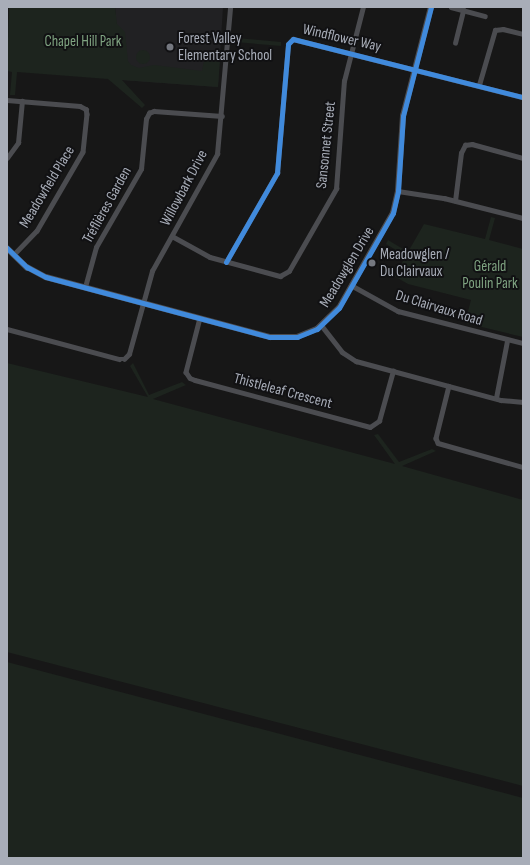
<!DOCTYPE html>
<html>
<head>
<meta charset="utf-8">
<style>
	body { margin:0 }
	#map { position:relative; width:530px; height:865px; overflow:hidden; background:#171717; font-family:"Sofia Sans Condensed",sans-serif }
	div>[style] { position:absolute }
	.built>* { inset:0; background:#212123 }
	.green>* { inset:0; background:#1d241e }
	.round { border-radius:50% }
	.minor>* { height:4.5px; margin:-2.25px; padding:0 2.25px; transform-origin:2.25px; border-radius:2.25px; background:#4b4c50 }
	.tertiary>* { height:5.5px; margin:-2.75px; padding:0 2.75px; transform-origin:2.75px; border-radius:2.75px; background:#4b4c50 }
	.cycleway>* { height:5px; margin:-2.5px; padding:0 2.5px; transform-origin:2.5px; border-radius:2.5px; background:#408adc }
	.dots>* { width:11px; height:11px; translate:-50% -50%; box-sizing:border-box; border:2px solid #111113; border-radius:50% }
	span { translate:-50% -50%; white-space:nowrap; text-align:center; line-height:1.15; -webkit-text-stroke:4px #111113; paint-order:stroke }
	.poi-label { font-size:15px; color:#a8adb8 }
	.left { translate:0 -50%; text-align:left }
	.street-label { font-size:15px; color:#a8adb8 }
	.park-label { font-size:15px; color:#7fa381 }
	.frame { position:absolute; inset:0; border:8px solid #a8adb8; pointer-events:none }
</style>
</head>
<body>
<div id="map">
	<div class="built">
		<i style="clip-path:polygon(115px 7px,223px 7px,218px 87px,121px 80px)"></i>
	</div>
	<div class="green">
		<i style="clip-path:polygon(9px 7px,115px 7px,117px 24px,125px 32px,128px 61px,131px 65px,139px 68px,154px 65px,202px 71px,205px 56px,220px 60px,218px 87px,122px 80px,145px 105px,142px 108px,108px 79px,17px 72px,15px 95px,10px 95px,12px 72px,7px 71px)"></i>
		<i style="clip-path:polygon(236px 38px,281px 42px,281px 46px,235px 42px)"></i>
		<i class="round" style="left:136px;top:50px;width:14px;height:14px"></i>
		<i style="clip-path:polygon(491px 217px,495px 218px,489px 240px,523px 249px,523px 337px,465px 323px,471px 300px,408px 284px,394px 276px,406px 256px,386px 244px,388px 240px,408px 252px,424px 224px,485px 239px)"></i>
		<i style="clip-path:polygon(7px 363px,148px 397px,130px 366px,133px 363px,149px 395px,182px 382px,186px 385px,153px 399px,395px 464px,374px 435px,378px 434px,399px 462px,432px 449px,436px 451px,402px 466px,523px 500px,523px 786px,7px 652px)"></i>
		<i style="clip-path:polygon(7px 662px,523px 798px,523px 858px,7px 858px)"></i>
	</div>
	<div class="minor">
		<i style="left:451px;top:7px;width:35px;rotate:15deg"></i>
		<i style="left:455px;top:43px;width:34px;rotate:-76deg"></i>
		<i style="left:479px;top:85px;width:57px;rotate:-73.8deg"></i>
		<i style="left:495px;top:30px;width:8px;rotate:-7deg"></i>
		<i style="left:503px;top:29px;width:21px;rotate:14deg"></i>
		<i style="left:7px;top:100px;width:73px;rotate:4.7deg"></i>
		<i style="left:80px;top:106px;width:7px;rotate:27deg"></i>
		<i style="left:86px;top:109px;width:5px;rotate:79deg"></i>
		<i style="left:87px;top:114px;width:38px;rotate:96deg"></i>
		<i style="left:83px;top:152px;width:91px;rotate:120.2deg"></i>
		<i style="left:37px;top:231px;width:33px;rotate:134deg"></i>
		<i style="left:7px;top:158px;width:19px;rotate:-54deg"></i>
		<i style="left:18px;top:143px;width:42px;rotate:-84.6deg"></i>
		<i style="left:398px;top:191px;width:47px;rotate:8.7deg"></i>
		<i style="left:444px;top:198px;width:81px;rotate:14.2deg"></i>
		<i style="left:455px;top:201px;width:48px;rotate:-82.9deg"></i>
		<i style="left:461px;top:153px;width:9px;rotate:-63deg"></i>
		<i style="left:465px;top:145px;width:7px;rotate:-8deg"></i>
		<i style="left:472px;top:144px;width:53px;rotate:15.4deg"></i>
		<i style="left:172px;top:236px;width:43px;rotate:28.9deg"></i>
		<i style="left:210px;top:257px;width:73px;rotate:15.2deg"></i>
		<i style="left:280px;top:276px;width:10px;rotate:-29deg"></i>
		<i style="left:289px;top:271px;width:95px;rotate:-60.2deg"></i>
		<i style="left:336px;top:189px;width:108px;rotate:-85.8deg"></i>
		<i style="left:344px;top:81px;width:76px;rotate:-75.6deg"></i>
		<i style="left:226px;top:262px;width:103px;rotate:-60.2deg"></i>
		<i style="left:277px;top:173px;width:129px;rotate:-85.1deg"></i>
		<i style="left:288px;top:44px;width:7px;rotate:-45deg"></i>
		<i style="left:293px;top:39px;width:237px;rotate:14.2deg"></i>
		<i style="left:351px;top:285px;width:54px;rotate:29deg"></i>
		<i style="left:398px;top:311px;width:129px;rotate:14.4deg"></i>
		<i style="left:85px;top:287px;width:41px;rotate:-74.6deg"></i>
		<i style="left:96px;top:247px;width:90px;rotate:-60deg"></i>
		<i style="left:141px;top:169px;width:50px;rotate:-84.3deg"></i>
		<i style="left:146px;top:119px;width:7px;rotate:-63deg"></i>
		<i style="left:149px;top:113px;width:5px;rotate:-22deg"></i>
		<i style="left:154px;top:111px;width:68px;rotate:4.2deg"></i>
		<i style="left:200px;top:318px;width:56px;rotate:104.5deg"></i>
		<i style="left:186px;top:372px;width:7px;rotate:56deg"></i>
		<i style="left:190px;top:378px;width:5px;rotate:22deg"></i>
		<i style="left:195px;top:380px;width:181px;rotate:15deg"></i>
		<i style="left:370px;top:427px;width:11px;rotate:-34deg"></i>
		<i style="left:379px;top:421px;width:52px;rotate:-74.4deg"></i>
		<i style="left:322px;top:326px;width:33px;rotate:52deg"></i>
		<i style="left:342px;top:352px;width:17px;rotate:33deg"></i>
		<i style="left:356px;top:361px;width:150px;rotate:15.1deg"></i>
		<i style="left:501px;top:400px;width:22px;rotate:5deg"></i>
		<i style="left:7px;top:329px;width:116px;rotate:15deg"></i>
		<i style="left:119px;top:359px;width:5px"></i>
		<i style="left:124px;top:359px;width:7px;rotate:-45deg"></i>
		<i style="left:129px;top:354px;width:86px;rotate:-74.5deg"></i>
		<i style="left:152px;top:271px;width:134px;rotate:-60.9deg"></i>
		<i style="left:217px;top:154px;width:148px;rotate:-84.9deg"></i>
		<i style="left:449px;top:386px;width:54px;rotate:104deg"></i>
		<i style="left:436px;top:438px;width:5px;rotate:68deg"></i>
		<i style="left:438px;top:443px;width:88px;rotate:15.8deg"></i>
		<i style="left:496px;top:398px;width:58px;rotate:-79.1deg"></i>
	</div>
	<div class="tertiary">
		<i style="left:7px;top:248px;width:28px;rotate:44deg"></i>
		<i style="left:27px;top:267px;width:21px;rotate:28deg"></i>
		<i style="left:46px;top:277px;width:232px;rotate:15deg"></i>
		<i style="left:270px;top:337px;width:27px"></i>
		<i style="left:297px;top:337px;width:22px;rotate:-22deg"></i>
		<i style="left:317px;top:329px;width:30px;rotate:-44deg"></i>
		<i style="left:339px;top:308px;width:109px;rotate:-60.4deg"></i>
		<i style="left:393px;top:213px;width:23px;rotate:-77deg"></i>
		<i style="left:398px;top:191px;width:75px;rotate:-86.2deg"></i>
		<i style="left:403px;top:116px;width:113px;rotate:-75.6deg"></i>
	</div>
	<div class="cycleway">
		<i style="left:7px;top:248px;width:28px;rotate:44deg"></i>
		<i style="left:27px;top:267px;width:21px;rotate:28deg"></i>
		<i style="left:46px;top:277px;width:232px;rotate:15deg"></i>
		<i style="left:270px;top:337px;width:27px"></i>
		<i style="left:297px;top:337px;width:22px;rotate:-22deg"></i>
		<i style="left:317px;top:329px;width:30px;rotate:-44deg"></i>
		<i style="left:339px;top:308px;width:109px;rotate:-60.4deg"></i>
		<i style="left:393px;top:213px;width:23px;rotate:-77deg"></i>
		<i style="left:398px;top:191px;width:75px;rotate:-86.2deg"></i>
		<i style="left:403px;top:116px;width:113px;rotate:-75.6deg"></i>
		<i style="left:226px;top:262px;width:103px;rotate:-60.2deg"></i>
		<i style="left:277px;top:173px;width:129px;rotate:-85.1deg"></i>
		<i style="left:288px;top:44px;width:7px;rotate:-45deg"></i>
		<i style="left:293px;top:39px;width:237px;rotate:14.2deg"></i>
	</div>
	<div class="dots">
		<i style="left:170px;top:47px;background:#757880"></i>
		<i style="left:372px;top:263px;background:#757880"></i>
	</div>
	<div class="poi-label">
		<span class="left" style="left:178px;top:47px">Forest Valley<br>Elementary School</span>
		<span class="left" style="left:380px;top:263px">Meadowglen /<br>Du Clairvaux</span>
	</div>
	<div class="street-label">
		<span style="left:342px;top:38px;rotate:13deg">Windflower Way</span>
		<span style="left:326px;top:145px;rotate:-84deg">Sansonnet Street</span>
		<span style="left:47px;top:187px;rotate:-59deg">Meadowfield Place</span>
		<span style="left:184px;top:188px;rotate:-62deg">Willowbark Drive</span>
		<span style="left:107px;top:205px;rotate:-61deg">Tréflières Garden</span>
		<span style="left:347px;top:267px;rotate:-59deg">Meadowglen Drive</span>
		<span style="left:439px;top:308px;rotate:17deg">Du Clairvaux Road</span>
		<span style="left:283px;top:391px;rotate:15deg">Thistleleaf Crescent</span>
	</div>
	<div class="park-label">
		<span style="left:83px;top:42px">Chapel Hill Park</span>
		<span style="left:490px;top:275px">Gérald<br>Poulin Park</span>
	</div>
	<div class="frame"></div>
</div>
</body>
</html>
